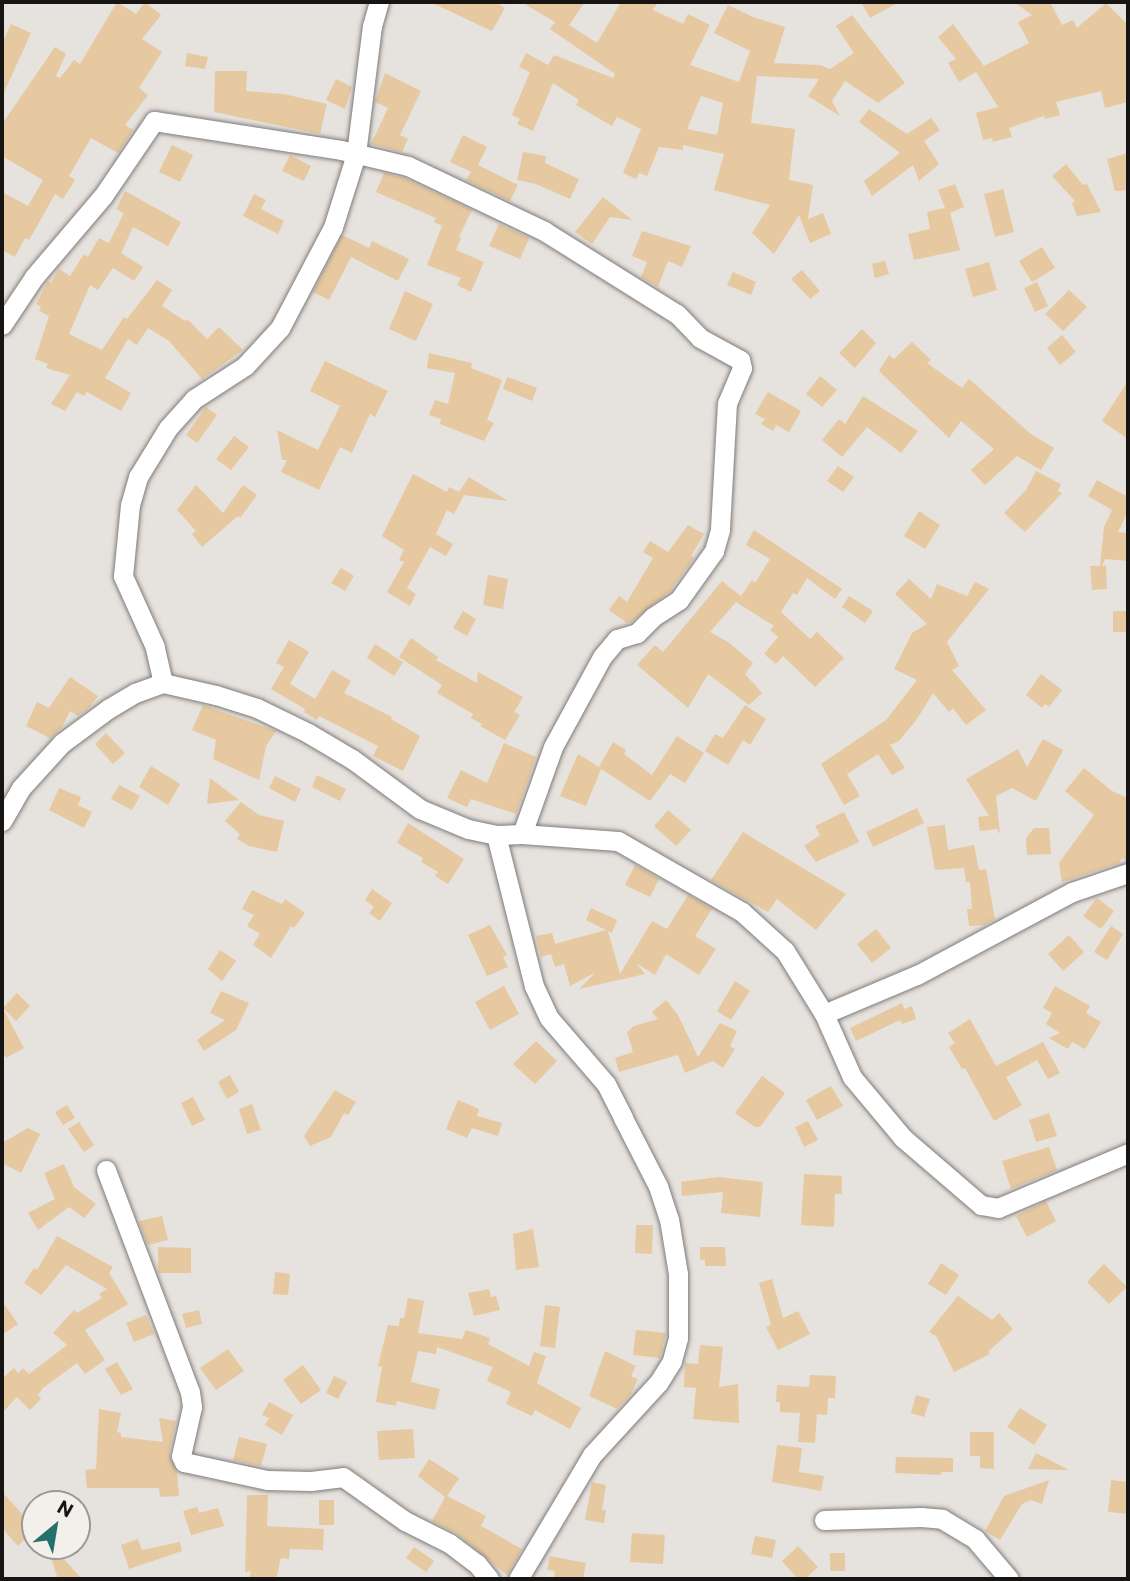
<!DOCTYPE html>
<html>
<head>
<meta charset="utf-8">
<style>
	body { margin:0 }
	#map { position:relative; width:1130px; height:1581px; overflow:hidden; background:#e6e2de; font-family:Commissioner,sans-serif }
	div>[style] { position:absolute }
	.building>* { inset:0; background:#e6c9a0 }
	.roads { filter:drop-shadow(0 0 2px #807c79) drop-shadow(0 0 2px #807c79) }
	.minor>* { height:19px; margin:-9.5px; padding:0 9.5px; transform-origin:9.5px; border-radius:9.5px; background:#fff }
	span { translate:-50% -50%; white-space:nowrap; text-align:center; line-height:1.15; -webkit-text-stroke:5px #f3efeb; paint-order:stroke }
	.frame { position:absolute; inset:0; border:4px solid #171514; pointer-events:none }
	.north { position:absolute; left:21px; top:1490px; width:70px; height:70px; box-sizing:border-box; background:#f3efeb; border:2px solid #9b9895; border-radius:50%; rotate:30deg; font-size:19px; font-weight:700; line-height:28px; text-align:center; color:#171514 }
	.north::after { content:''; display:block; margin:auto; width:24px; height:32px; background:#26706c; clip-path:polygon(50% 0,100% 100%,50% 72%,0 100%) }
</style>
</head>
<body>
<div id="map">
	<div class="building">
		<i style="clip-path:polygon(117px 2px,136px 14px,145px 2px,161px 15px,142px 39px,162px 52px,139px 88px,148px 95px,125px 125px,133px 130px,118px 153px,91px 138px,69px 176px,75px 180px,63px 199px,55px 194px,36px 228px,29px 240px,25px 238px,15px 257px,2px 250px,2px 192px,28px 206px,43px 180px,2px 156px,2px 124px,55px 47px,66px 54px,56px 76px,60px 78px,74px 60px,80px 64px)"></i>
		<i style="clip-path:polygon(430px 2px,495px 2px,505px 8px,492px 31px)"></i>
		<i style="clip-path:polygon(evenodd,521px 2px,585px 2px,569px 25px,597px 43px,621px 2px,658px 2px,653px 10px,683px 24px,688px 14px,710px 25px,690px 65px,739px 82px,750px 51px,714px 33px,728px 5px,753px 17px,785px 27px,774px 63px,820px 65px,830px 69px,854px 53px,836px 26px,852px 15px,905px 83px,878px 103px,845px 81px,832px 101px,840px 116px,808px 96px,819px 79px,757px 76px,751px 123px,795px 129px,789px 180px,813px 185px,808px 219px,823px 213px,831px 234px,810px 243px,799px 215px,774px 254px,752px 233px,770px 205px,714px 190px,724px 154px,683px 145px,683px 150px,659px 147px,647px 176px,639px 173px,636px 179px,623px 173px,641px 129px,617px 117px,612px 126px,576px 105px,579px 100px,553px 83px,533px 131px,517px 124px,520px 119px,512px 115px,530px 72px,519px 67px,526px 53px,548px 65px,554px 55px,613px 78px,615px 74px,550px 29px,555px 22px,521px 2px,701px 96px,723px 103px,717px 135px,687px 129px,701px 96px)"></i>
		<i style="clip-path:polygon(861px 2px,899px 2px,870px 18px)"></i>
		<i style="clip-path:polygon(1014px 2px,1050px 2px,1062px 25px,1073px 20px,1077px 28px,1106px 3px,1128px 25px,1128px 102px,1105px 108px,1101px 91px,1056px 102px,1060px 115px,1045px 119px,1044px 116px,1009px 128px,1012px 137px,993px 142px,992px 138px,983px 140px,976px 113px,998px 107px,976px 72px,959px 82px,948px 63px,956px 59px,938px 37px,953px 24px,984px 66px,1029px 43px,1018px 22px,1032px 15px)"></i>
		<i style="clip-path:polygon(11px 24px,31px 33px,2px 97px,2px 44px)"></i>
		<i style="clip-path:polygon(187px 53px,208px 57px,205px 69px,185px 66px)"></i>
		<i style="clip-path:polygon(215px 71px,247px 71px,246px 91px,284px 94px,327px 104px,320px 134px,214px 112px)"></i>
		<i style="clip-path:polygon(385px 73px,421px 91px,400px 135px,408px 139px,402px 152px,371px 144px,388px 108px,375px 102px)"></i>
		<i style="clip-path:polygon(336px 79px,352px 87px,345px 109px,326px 100px)"></i>
		<i style="clip-path:polygon(869px 109px,907px 134px,931px 118px,940px 130px,924px 141px,939px 164px,919px 181px,913px 165px,872px 196px,864px 181px,900px 153px,859px 122px)"></i>
		<i style="clip-path:polygon(463px 135px,487px 147px,478px 165px,518px 185px,510px 201px,466px 180px,471px 172px,450px 162px)"></i>
		<i style="clip-path:polygon(172px 145px,193px 155px,180px 182px,159px 172px)"></i>
		<i style="clip-path:polygon(523px 152px,546px 156px,545px 163px,579px 179px,570px 199px,536px 184px,517px 180px)"></i>
		<i style="clip-path:polygon(1128px 153px,1126px 171px,1128px 190px,1115px 191px,1107px 159px)"></i>
		<i style="clip-path:polygon(290px 155px,311px 166px,304px 181px,282px 171px)"></i>
		<i style="clip-path:polygon(1066px 164px,1083px 185px,1087px 184px,1101px 212px,1077px 216px,1072px 203px,1075px 201px,1052px 176px)"></i>
		<i style="clip-path:polygon(384px 173px,404px 178px,472px 210px,459px 237px,461px 238px,456px 250px,484px 262px,471px 292px,457px 285px,461px 278px,427px 265px,442px 226px,434px 222px,436px 218px,376px 192px)"></i>
		<i style="clip-path:polygon(955px 184px,964px 207px,950px 213px,960px 250px,914px 260px,908px 234px,930px 229px,927px 212px,945px 208px,938px 190px)"></i>
		<i style="clip-path:polygon(1003px 189px,1014px 232px,995px 237px,984px 194px)"></i>
		<i style="clip-path:polygon(125px 191px,181px 222px,168px 246px,133px 227px,121px 253px,143px 267px,134px 281px,113px 268px,98px 290px,90px 285px,69px 334px,102px 350px,124px 317px,127px 319px,157px 280px,172px 290px,162px 306px,185px 321px,187px 319px,207px 339px,219px 327px,243px 350px,202px 379px,169px 341px,148px 328px,137px 345px,128px 339px,105px 378px,131px 393px,121px 411px,87px 392px,84px 396px,77px 392px,65px 411px,51px 404px,70px 375px,46px 368px,48px 364px,35px 359px,49px 316px,39px 311px,41px 307px,36px 304px,48px 281px,51px 283px,59px 269px,70px 276px,84px 254px,88px 257px,99px 238px,109px 243px,124px 213px,116px 209px)"></i>
		<i style="clip-path:polygon(254px 194px,266px 200px,261px 209px,284px 221px,278px 234px,243px 216px)"></i>
		<i style="clip-path:polygon(603px 197px,632px 220px,610px 217px,592px 244px,575px 232px)"></i>
		<i style="clip-path:polygon(499px 224px,529px 238px,520px 259px,489px 246px)"></i>
		<i style="clip-path:polygon(642px 231px,691px 246px,682px 267px,668px 261px,658px 287px,641px 277px,647px 262px,632px 256px)"></i>
		<i style="clip-path:polygon(342px 235px,369px 248px,372px 241px,409px 259px,398px 281px,351px 257px,329px 300px,313px 292px)"></i>
		<i style="clip-path:polygon(1042px 247px,1055px 268px,1032px 282px,1019px 261px)"></i>
		<i style="clip-path:polygon(885px 261px,889px 274px,875px 278px,872px 264px)"></i>
		<i style="clip-path:polygon(989px 262px,997px 290px,973px 297px,965px 269px)"></i>
		<i style="clip-path:polygon(802px 270px,820px 291px,810px 299px,791px 279px)"></i>
		<i style="clip-path:polygon(733px 272px,756px 282px,751px 295px,727px 285px)"></i>
		<i style="clip-path:polygon(1037px 282px,1048px 306px,1035px 312px,1024px 288px)"></i>
		<i style="clip-path:polygon(1069px 290px,1087px 307px,1063px 331px,1045px 314px)"></i>
		<i style="clip-path:polygon(405px 291px,433px 304px,416px 341px,389px 329px)"></i>
		<i style="clip-path:polygon(862px 329px,876px 343px,855px 368px,839px 353px)"></i>
		<i style="clip-path:polygon(1062px 335px,1076px 352px,1060px 365px,1047px 348px)"></i>
		<i style="clip-path:polygon(912px 342px,931px 360px,927px 363px,962px 388px,969px 379px,1031px 434px,1054px 448px,1041px 470px,1017px 456px,985px 485px,971px 470px,994px 449px,961px 421px,949px 438px,879px 371px,889px 355px,894px 359px)"></i>
		<i style="clip-path:polygon(429px 353px,472px 363px,471px 368px,502px 380px,487px 420px,494px 423px,484px 441px,440px 424px,441px 419px,429px 415px,435px 400px,448px 404px,455px 373px,427px 368px)"></i>
		<i style="clip-path:polygon(325px 361px,388px 391px,375px 417px,370px 414px,352px 453px,340px 447px,319px 490px,281px 472px,287px 460px,282px 460px,277px 430px,318px 450px,340px 406px,310px 391px)"></i>
		<i style="clip-path:polygon(820px 376px,837px 390px,822px 407px,806px 394px)"></i>
		<i style="clip-path:polygon(507px 377px,537px 388px,532px 401px,503px 389px)"></i>
		<i style="clip-path:polygon(1128px 381px,1128px 439px,1102px 421px)"></i>
		<i style="clip-path:polygon(768px 392px,801px 411px,789px 432px,776px 425px,773px 431px,761px 424px,765px 419px,755px 414px)"></i>
		<i style="clip-path:polygon(863px 396px,918px 431px,901px 453px,867px 427px,842px 457px,822px 440px,839px 419px,845px 424px)"></i>
		<i style="clip-path:polygon(206px 407px,217px 415px,197px 443px,186px 435px)"></i>
		<i style="clip-path:polygon(234px 436px,249px 447px,231px 470px,216px 459px)"></i>
		<i style="clip-path:polygon(838px 466px,854px 477px,843px 492px,827px 481px)"></i>
		<i style="clip-path:polygon(1036px 471px,1061px 484px,1058px 491px,1062px 493px,1025px 532px,1004px 513px,1026px 490px)"></i>
		<i style="clip-path:polygon(413px 474px,447px 492px,449px 487px,459px 492px,469px 477px,508px 501px,464px 495px,454px 514px,447px 510px,436px 534px,453px 544px,446px 556px,430px 547px,407px 588px,416px 594px,410px 606px,387px 592px,404px 562px,399px 560px,404px 550px,382px 536px)"></i>
		<i style="clip-path:polygon(1097px 480px,1128px 497px,1128px 511px,1118px 532px,1128px 533px,1128px 561px,1105px 559px,1102px 566px,1106px 565px,1107px 589px,1092px 590px,1090px 566px,1100px 566px,1104px 527px,1112px 510px,1088px 496px)"></i>
		<i style="clip-path:polygon(196px 485px,223px 513px,243px 485px,257px 495px,240px 518px,238px 516px,202px 547px,192px 534px,196px 531px,177px 510px)"></i>
		<i style="clip-path:polygon(919px 511px,940px 525px,925px 549px,904px 536px)"></i>
		<i style="clip-path:polygon(688px 525px,704px 534px,691px 556px,694px 558px,670px 591px,631px 622px,627px 623px,609px 610px,619px 596px,627px 602px,653px 558px,643px 552px,650px 541px,668px 552px)"></i>
		<i style="clip-path:polygon(754px 530px,842px 589px,835px 599px,807px 578px,797px 595px,793px 593px,781px 612px,810px 639px,817px 632px,844px 658px,815px 687px,783px 656px,776px 664px,764px 654px,778px 637px,770px 630px,774px 626px,736px 602px,710px 632px,728px 642px,753px 663px,745px 674px,762px 693px,749px 705px,708px 674px,688px 708px,637px 665px,655px 645px,663px 652px,722px 581px,741px 596px,752px 580px,755px 583px,770px 559px,746px 545px)"></i>
		<i style="clip-path:polygon(341px 568px,354px 576px,345px 591px,331px 583px)"></i>
		<i style="clip-path:polygon(488px 575px,508px 579px,503px 609px,483px 605px)"></i>
		<i style="clip-path:polygon(909px 579px,931px 599px,937px 584px,967px 596px,975px 582px,989px 589px,947px 642px,959px 666px,952px 670px,986px 710px,966px 725px,953px 708px,949px 712px,933px 693px,917px 719px,899px 741px,890px 745px,905px 768px,892px 775px,878px 754px,847px 774px,860px 796px,844px 805px,821px 764px,886px 720px,917px 680px,894px 669px,912px 633px,927px 624px,895px 594px)"></i>
		<i style="clip-path:polygon(849px 596px,873px 611px,865px 623px,842px 607px)"></i>
		<i style="clip-path:polygon(463px 611px,476px 619px,467px 636px,453px 628px)"></i>
		<i style="clip-path:polygon(1113px 611px,1128px 611px,1128px 632px,1113px 632px)"></i>
		<i style="clip-path:polygon(411px 638px,438px 657px,436px 660px,477px 683px,478px 672px,523px 697px,514px 712px,520px 715px,505px 740px,480px 726px,482px 724px,471px 718px,473px 714px,437px 693px,442px 685px,399px 657px)"></i>
		<i style="clip-path:polygon(289px 640px,309px 652px,290px 684px,315px 699px,332px 670px,351px 681px,344px 693px,392px 717px,391px 719px,420px 736px,403px 771px,373px 756px,378px 746px,319px 716px,317px 720px,304px 712px,305px 709px,271px 689px,284px 667px,276px 663px)"></i>
		<i style="clip-path:polygon(375px 644px,403px 662px,394px 676px,367px 658px)"></i>
		<i style="clip-path:polygon(1041px 674px,1062px 690px,1049px 707px,1045px 704px,1042px 708px,1026px 695px)"></i>
		<i style="clip-path:polygon(70px 677px,98px 696px,90px 707px,78px 716px,70px 711px,62px 727px,50px 738px,26px 726px,37px 702px,49px 708px)"></i>
		<i style="clip-path:polygon(203px 705px,276px 731px,266px 746px,259px 780px,213px 759px,216px 740px,192px 730px)"></i>
		<i style="clip-path:polygon(745px 705px,766px 719px,750px 745px,743px 740px,728px 765px,705px 751px,715px 734px,723px 738px)"></i>
		<i style="clip-path:polygon(106px 733px,125px 753px,113px 764px,95px 744px)"></i>
		<i style="clip-path:polygon(677px 736px,704px 753px,685px 783px,670px 774px,650px 801px,601px 769px,586px 806px,560px 796px,578px 754px,599px 767px,613px 742px,626px 750px,624px 754px,652px 775px)"></i>
		<i style="clip-path:polygon(1043px 739px,1063px 750px,1036px 801px,1012px 788px,996px 796px,1000px 834px,997px 829px,980px 831px,978px 817px,989px 816px,966px 779px,1018px 749px,1027px 767px)"></i>
		<i style="clip-path:polygon(504px 743px,536px 757px,516px 814px,471px 799px,467px 807px,447px 798px,461px 770px,487px 783px)"></i>
		<i style="clip-path:polygon(151px 766px,180px 784px,168px 805px,139px 787px)"></i>
		<i style="clip-path:polygon(1084px 768px,1112px 791px,1128px 798px,1128px 861px,1122px 858px,1119px 863px,1062px 882px,1059px 863px,1094px 815px,1065px 791px)"></i>
		<i style="clip-path:polygon(317px 775px,346px 789px,340px 801px,312px 787px)"></i>
		<i style="clip-path:polygon(275px 776px,301px 789px,295px 802px,269px 788px)"></i>
		<i style="clip-path:polygon(210px 778px,239px 800px,207px 804px)"></i>
		<i style="clip-path:polygon(119px 785px,140px 796px,132px 810px,111px 799px)"></i>
		<i style="clip-path:polygon(59px 788px,81px 797px,78px 805px,92px 812px,84px 828px,49px 810px)"></i>
		<i style="clip-path:polygon(241px 802px,259px 815px,284px 821px,277px 852px,249px 846px,237px 839px,240px 834px,225px 821px)"></i>
		<i style="clip-path:polygon(917px 808px,924px 823px,873px 847px,866px 832px)"></i>
		<i style="clip-path:polygon(668px 810px,691px 830px,676px 846px,654px 826px)"></i>
		<i style="clip-path:polygon(844px 812px,859px 842px,816px 862px,804px 846px,820px 835px,815px 826px)"></i>
		<i style="clip-path:polygon(408px 823px,464px 859px,448px 884px,435px 876px,438px 872px,421px 862px,423px 858px,397px 843px)"></i>
		<i style="clip-path:polygon(945px 825px,948px 850px,974px 845px,979px 870px,986px 869px,995px 919px,985px 925px,969px 926px,967px 909px,972px 909px,970px 882px,966px 882px,964px 868px,935px 870px,927px 827px)"></i>
		<i style="clip-path:polygon(1034px 828px,1049px 828px,1051px 854px,1027px 855px,1026px 838px)"></i>
		<i style="clip-path:polygon(743px 832px,846px 894px,816px 930px,777px 899px,768px 912px,711px 880px)"></i>
		<i style="clip-path:polygon(635px 865px,659px 879px,650px 897px,625px 885px)"></i>
		<i style="clip-path:polygon(372px 889px,392px 903px,380px 921px,369px 913px,374px 907px,365px 900px)"></i>
		<i style="clip-path:polygon(252px 890px,282px 904px,285px 899px,305px 913px,294px 928px,291px 926px,271px 958px,253px 945px,260px 934px,247px 926px,254px 915px,242px 909px)"></i>
		<i style="clip-path:polygon(688px 895px,712px 909px,695px 936px,716px 949px,699px 975px,666px 954px,655px 975px,636px 963px,645px 974px,579px 989px,596px 972px,570px 986px,564px 964px,555px 967px,551px 954px,541px 957px,536px 936px,552px 933px,555px 944px,606px 930px,586px 920px,591px 908px,617px 920px,612px 933px,608px 931px,620px 974px,652px 921px,667px 929px)"></i>
		<i style="clip-path:polygon(1097px 898px,1114px 911px,1101px 929px,1083px 916px)"></i>
		<i style="clip-path:polygon(490px 925px,507px 955px,503px 957px,508px 967px,487px 976px,468px 935px)"></i>
		<i style="clip-path:polygon(1111px 926px,1123px 934px,1107px 960px,1094px 952px)"></i>
		<i style="clip-path:polygon(876px 929px,891px 948px,872px 963px,857px 944px)"></i>
		<i style="clip-path:polygon(1069px 935px,1084px 952px,1063px 971px,1048px 954px)"></i>
		<i style="clip-path:polygon(220px 950px,236px 961px,222px 981px,208px 969px)"></i>
		<i style="clip-path:polygon(735px 981px,750px 991px,731px 1020px,717px 1011px)"></i>
		<i style="clip-path:polygon(504px 986px,519px 1014px,490px 1030px,475px 1002px)"></i>
		<i style="clip-path:polygon(1055px 986px,1090px 1006px,1086px 1013px,1101px 1022px,1085px 1049px,1072px 1042px,1068px 1049px,1049px 1038px,1060px 1033px,1046px 1024px,1052px 1013px,1043px 1008px)"></i>
		<i style="clip-path:polygon(221px 991px,249px 1003px,236px 1030px,204px 1051px,197px 1040px,225px 1020px,210px 1013px)"></i>
		<i style="clip-path:polygon(17px 993px,30px 1006px,16px 1021px,3px 1008px)"></i>
		<i style="clip-path:polygon(666px 1000px,678px 1015px,698px 1057px,720px 1023px,737px 1031px,730px 1046px,735px 1049px,723px 1068px,713px 1061px,685px 1073px,678px 1055px,619px 1072px,615px 1058px,633px 1052px,627px 1032px,634px 1026px,658px 1019px,652px 1012px)"></i>
		<i style="clip-path:polygon(902px 1003px,904px 1009px,912px 1006px,916px 1019px,902px 1024px,900px 1020px,856px 1041px,850px 1028px)"></i>
		<i style="clip-path:polygon(2px 1007px,24px 1048px,6px 1058px,2px 1050px)"></i>
		<i style="clip-path:polygon(970px 1019px,996px 1066px,1043px 1042px,1060px 1073px,1048px 1079px,1037px 1060px,1006px 1077px,1022px 1105px,994px 1121px,965px 1068px,962px 1069px,949px 1047px,955px 1043px,948px 1033px)"></i>
		<i style="clip-path:polygon(536px 1041px,557px 1061px,535px 1084px,513px 1064px)"></i>
		<i style="clip-path:polygon(230px 1075px,239px 1092px,227px 1099px,218px 1082px)"></i>
		<i style="clip-path:polygon(762px 1076px,785px 1093px,760px 1127px,755px 1127px,735px 1113px)"></i>
		<i style="clip-path:polygon(831px 1086px,843px 1106px,817px 1120px,806px 1100px)"></i>
		<i style="clip-path:polygon(335px 1090px,356px 1102px,348px 1115px,344px 1113px,331px 1137px,310px 1146px,304px 1136px)"></i>
		<i style="clip-path:polygon(193px 1097px,205px 1120px,192px 1126px,181px 1103px)"></i>
		<i style="clip-path:polygon(458px 1100px,479px 1109px,477px 1116px,502px 1123px,498px 1136px,472px 1128px,467px 1138px,446px 1129px)"></i>
		<i style="clip-path:polygon(252px 1104px,261px 1130px,247px 1134px,239px 1109px)"></i>
		<i style="clip-path:polygon(67px 1105px,75px 1118px,63px 1125px,55px 1112px)"></i>
		<i style="clip-path:polygon(1049px 1113px,1057px 1136px,1036px 1142px,1029px 1120px)"></i>
		<i style="clip-path:polygon(808px 1121px,818px 1140px,804px 1147px,795px 1127px)"></i>
		<i style="clip-path:polygon(79px 1122px,94px 1145px,84px 1152px,68px 1129px)"></i>
		<i style="clip-path:polygon(28px 1128px,40px 1134px,21px 1173px,2px 1163px,2px 1143px)"></i>
		<i style="clip-path:polygon(1049px 1147px,1057px 1170px,1011px 1189px,1002px 1161px)"></i>
		<i style="clip-path:polygon(64px 1164px,74px 1187px,96px 1204px,84px 1218px,69px 1207px,38px 1230px,28px 1213px,55px 1199px,44px 1173px)"></i>
		<i style="clip-path:polygon(804px 1174px,842px 1176px,842px 1194px,835px 1194px,834px 1227px,801px 1225px)"></i>
		<i style="clip-path:polygon(718px 1177px,763px 1182px,760px 1217px,721px 1213px,723px 1192px,682px 1196px,681px 1182px)"></i>
		<i style="clip-path:polygon(1046px 1201px,1056px 1221px,1027px 1237px,1016px 1216px)"></i>
		<i style="clip-path:polygon(162px 1216px,168px 1240px,148px 1245px,139px 1221px)"></i>
		<i style="clip-path:polygon(636px 1225px,653px 1225px,652px 1254px,635px 1253px)"></i>
		<i style="clip-path:polygon(533px 1229px,539px 1267px,516px 1270px,513px 1234px)"></i>
		<i style="clip-path:polygon(57px 1236px,113px 1267px,109px 1273px,128px 1304px,85px 1330px,105px 1360px,85px 1374px,77px 1363px,43px 1388px,38px 1395px,41px 1399px,30px 1410px,17px 1397px,2px 1413px,2px 1379px,14px 1368px,18px 1373px,23px 1368px,29px 1374px,67px 1345px,53px 1333px,74px 1310px,77px 1313px,102px 1298px,99px 1294px,107px 1289px,66px 1265px,41px 1295px,24px 1283px,34px 1268px,37px 1270px)"></i>
		<i style="clip-path:polygon(158px 1247px,191px 1248px,191px 1273px,158px 1273px)"></i>
		<i style="clip-path:polygon(700px 1247px,725px 1247px,726px 1266px,705px 1266px,705px 1260px,700px 1260px)"></i>
		<i style="clip-path:polygon(941px 1263px,959px 1275px,946px 1295px,928px 1284px)"></i>
		<i style="clip-path:polygon(1104px 1264px,1127px 1287px,1109px 1304px,1087px 1282px)"></i>
		<i style="clip-path:polygon(275px 1272px,290px 1274px,288px 1295px,273px 1294px)"></i>
		<i style="clip-path:polygon(772px 1279px,783px 1318px,798px 1311px,810px 1334px,778px 1350px,766px 1327px,771px 1325px,759px 1283px)"></i>
		<i style="clip-path:polygon(489px 1289px,491px 1297px,496px 1296px,500px 1310px,474px 1316px,468px 1293px)"></i>
		<i style="clip-path:polygon(958px 1296px,992px 1320px,999px 1313px,1013px 1329px,988px 1352px,990px 1354px,954px 1372px,936px 1336px,929px 1332px)"></i>
		<i style="clip-path:polygon(408px 1298px,424px 1301px,418px 1333px,462px 1339px,466px 1330px,490px 1338px,488px 1344px,529px 1366px,534px 1352px,546px 1356px,537px 1383px,581px 1408px,570px 1429px,535px 1410px,532px 1416px,506px 1404px,511px 1392px,487px 1381px,493px 1367px,437px 1347px,436px 1354px,418px 1351px,411px 1382px,440px 1389px,435px 1410px,397px 1401px,396px 1406px,376px 1402px,382px 1367px,378px 1366px,388px 1325px,399px 1326px,400px 1318px,404px 1318px)"></i>
		<i style="clip-path:polygon(2px 1301px,18px 1324px,2px 1335px)"></i>
		<i style="clip-path:polygon(545px 1305px,560px 1307px,555px 1348px,540px 1346px)"></i>
		<i style="clip-path:polygon(199px 1310px,202px 1324px,186px 1328px,182px 1314px)"></i>
		<i style="clip-path:polygon(146px 1315px,154px 1334px,134px 1342px,126px 1323px)"></i>
		<i style="clip-path:polygon(636px 1330px,666px 1333px,660px 1358px,633px 1355px)"></i>
		<i style="clip-path:polygon(700px 1345px,723px 1347px,719px 1387px,738px 1384px,739px 1423px,693px 1419px,696px 1388px,684px 1387px,685px 1363px,698px 1364px)"></i>
		<i style="clip-path:polygon(228px 1349px,244px 1371px,216px 1390px,200px 1368px)"></i>
		<i style="clip-path:polygon(605px 1351px,636px 1366px,631px 1376px,638px 1379px,631px 1394px,617px 1409px,589px 1396px)"></i>
		<i style="clip-path:polygon(117px 1362px,133px 1389px,121px 1395px,105px 1369px)"></i>
		<i style="clip-path:polygon(303px 1365px,321px 1390px,301px 1404px,283px 1380px)"></i>
		<i style="clip-path:polygon(810px 1375px,836px 1376px,835px 1398px,828px 1398px,827px 1415px,817px 1414px,815px 1443px,798px 1442px,800px 1413px,780px 1412px,780px 1402px,776px 1402px,777px 1385px,809px 1387px)"></i>
		<i style="clip-path:polygon(334px 1376px,347px 1382px,338px 1399px,326px 1393px)"></i>
		<i style="clip-path:polygon(916px 1395px,930px 1399px,924px 1417px,911px 1413px)"></i>
		<i style="clip-path:polygon(269px 1402px,293px 1415px,282px 1435px,265px 1425px,269px 1418px,262px 1415px)"></i>
		<i style="clip-path:polygon(1020px 1408px,1047px 1425px,1034px 1445px,1007px 1427px)"></i>
		<i style="clip-path:polygon(99px 1409px,121px 1413px,117px 1432px,121px 1433px,121px 1437px,163px 1442px,159px 1418px,176px 1421px,169px 1454px,177px 1472px,179px 1496px,160px 1497px,159px 1488px,87px 1488px,85px 1470px,96px 1469px)"></i>
		<i style="clip-path:polygon(413px 1429px,415px 1458px,379px 1460px,377px 1431px)"></i>
		<i style="clip-path:polygon(970px 1432px,994px 1432px,994px 1469px,980px 1468px,980px 1456px,970px 1456px)"></i>
		<i style="clip-path:polygon(239px 1437px,267px 1444px,261px 1466px,233px 1460px)"></i>
		<i style="clip-path:polygon(777px 1445px,802px 1448px,799px 1472px,824px 1476px,821px 1491px,772px 1482px)"></i>
		<i style="clip-path:polygon(1036px 1453px,1069px 1470px,1028px 1469px)"></i>
		<i style="clip-path:polygon(896px 1457px,953px 1458px,953px 1472px,941px 1472px,941px 1475px,895px 1473px)"></i>
		<i style="clip-path:polygon(429px 1459px,459px 1478px,447px 1496px,486px 1516px,481px 1526px,522px 1549px,507px 1575px,456px 1533px,432px 1521px,445px 1497px,418px 1476px)"></i>
		<i style="clip-path:polygon(1049px 1480px,1042px 1504px,1031px 1500px,1022px 1504px,1000px 1540px,985px 1531px,1004px 1496px)"></i>
		<i style="clip-path:polygon(1111px 1480px,1128px 1482px,1128px 1514px,1108px 1512px)"></i>
		<i style="clip-path:polygon(592px 1482px,606px 1485px,602px 1510px,606px 1510px,604px 1523px,585px 1520px)"></i>
		<i style="clip-path:polygon(2px 1492px,35px 1528px,18px 1546px,2px 1528px)"></i>
		<i style="clip-path:polygon(247px 1495px,268px 1495px,267px 1526px,324px 1529px,323px 1550px,290px 1549px,289px 1559px,281px 1558px,276px 1579px,249px 1579px,251px 1571px,245px 1572px)"></i>
		<i style="clip-path:polygon(319px 1500px,334px 1500px,334px 1525px,319px 1525px)"></i>
		<i style="clip-path:polygon(197px 1507px,199px 1513px,218px 1508px,224px 1526px,191px 1535px,183px 1511px)"></i>
		<i style="clip-path:polygon(632px 1533px,665px 1535px,663px 1564px,630px 1562px)"></i>
		<i style="clip-path:polygon(755px 1536px,776px 1540px,772px 1558px,751px 1554px)"></i>
		<i style="clip-path:polygon(138px 1539px,142px 1550px,180px 1542px,182px 1551px,129px 1569px,121px 1545px)"></i>
		<i style="clip-path:polygon(47px 1546px,52px 1546px,82px 1579px,58px 1579px)"></i>
		<i style="clip-path:polygon(798px 1546px,818px 1567px,805px 1579px,798px 1579px,782px 1561px)"></i>
		<i style="clip-path:polygon(414px 1547px,434px 1561px,426px 1572px,406px 1558px)"></i>
		<i style="clip-path:polygon(830px 1553px,845px 1553px,845px 1571px,830px 1571px)"></i>
		<i style="clip-path:polygon(550px 1556px,586px 1563px,583px 1579px,554px 1579px,555px 1571px,547px 1570px)"></i>
	</div>
	<div class="roads">
		<div class="minor">
			<i style="left:2px;top:325px;width:58px;rotate:-56.3deg"></i>
			<i style="left:34px;top:277px;width:106px;rotate:-49.6deg"></i>
			<i style="left:103px;top:196px;width:91px;rotate:-55.8deg"></i>
			<i style="left:154px;top:121px;width:189px;rotate:8.8deg"></i>
			<i style="left:341px;top:150px;width:69px;rotate:13.4deg"></i>
			<i style="left:408px;top:166px;width:151px;rotate:25.5deg"></i>
			<i style="left:544px;top:231px;width:157px;rotate:32deg"></i>
			<i style="left:677px;top:314px;width:33px;rotate:46deg"></i>
			<i style="left:700px;top:338px;width:46px;rotate:28.8deg"></i>
			<i style="left:740px;top:360px;width:8px;rotate:76deg"></i>
			<i style="left:742px;top:368px;width:38px;rotate:113deg"></i>
			<i style="left:727px;top:403px;width:127px;rotate:93.2deg"></i>
			<i style="left:720px;top:530px;width:22px;rotate:106deg"></i>
			<i style="left:714px;top:551px;width:60px;rotate:125.5deg"></i>
			<i style="left:679px;top:600px;width:31px;rotate:147deg"></i>
			<i style="left:653px;top:617px;width:23px;rotate:135deg"></i>
			<i style="left:637px;top:633px;width:21px;rotate:163deg"></i>
			<i style="left:617px;top:639px;width:23px;rotate:130deg"></i>
			<i style="left:602px;top:657px;width:102px;rotate:118.6deg"></i>
			<i style="left:553px;top:747px;width:92px;rotate:109.6deg"></i>
			<i style="left:163px;top:683px;width:37px;rotate:-103deg"></i>
			<i style="left:155px;top:647px;width:78px;rotate:-114.3deg"></i>
			<i style="left:123px;top:576px;width:71px;rotate:-84.4deg"></i>
			<i style="left:130px;top:505px;width:29px;rotate:-74deg"></i>
			<i style="left:138px;top:477px;width:57px;rotate:-58.5deg"></i>
			<i style="left:168px;top:428px;width:39px;rotate:-48deg"></i>
			<i style="left:194px;top:399px;width:61px;rotate:-32.9deg"></i>
			<i style="left:245px;top:366px;width:52px;rotate:-47.4deg"></i>
			<i style="left:280px;top:328px;width:114px;rotate:-62.3deg"></i>
			<i style="left:333px;top:227px;width:77px;rotate:-72.5deg"></i>
			<i style="left:356px;top:154px;width:129px;rotate:-82.9deg"></i>
			<i style="left:372px;top:26px;width:25px;rotate:-74deg"></i>
			<i style="left:2px;top:821px;width:38px;rotate:-60deg"></i>
			<i style="left:21px;top:788px;width:61px;rotate:-47.7deg"></i>
			<i style="left:62px;top:743px;width:57px;rotate:-36.5deg"></i>
			<i style="left:108px;top:709px;width:31px;rotate:-31deg"></i>
			<i style="left:135px;top:693px;width:30px;rotate:-20deg"></i>
			<i style="left:163px;top:683px;width:54px;rotate:12.8deg"></i>
			<i style="left:216px;top:695px;width:43px;rotate:17.6deg"></i>
			<i style="left:257px;top:708px;width:57px;rotate:26.1deg"></i>
			<i style="left:308px;top:733px;width:51px;rotate:30.6deg"></i>
			<i style="left:352px;top:759px;width:84px;rotate:36.3deg"></i>
			<i style="left:420px;top:809px;width:52px;rotate:22.6deg"></i>
			<i style="left:468px;top:829px;width:29px;rotate:12deg"></i>
			<i style="left:496px;top:835px;width:26px;rotate:-2deg"></i>
			<i style="left:522px;top:834px;width:96px;rotate:4.2deg"></i>
			<i style="left:618px;top:841px;width:143px;rotate:29.8deg"></i>
			<i style="left:742px;top:912px;width:58px;rotate:42.2deg"></i>
			<i style="left:785px;top:951px;width:74px;rotate:58.2deg"></i>
			<i style="left:824px;top:1014px;width:69px;rotate:66deg"></i>
			<i style="left:852px;top:1077px;width:80px;rotate:50.1deg"></i>
			<i style="left:903px;top:1138px;width:103px;rotate:40.7deg"></i>
			<i style="left:981px;top:1205px;width:17px;rotate:10deg"></i>
			<i style="left:998px;top:1208px;width:141px;rotate:-22.9deg"></i>
			<i style="left:496px;top:835px;width:156px;rotate:75.9deg"></i>
			<i style="left:534px;top:986px;width:35px;rotate:65deg"></i>
			<i style="left:549px;top:1018px;width:87px;rotate:49.2deg"></i>
			<i style="left:606px;top:1084px;width:38px;rotate:63deg"></i>
			<i style="left:623px;top:1118px;width:76px;rotate:62.8deg"></i>
			<i style="left:658px;top:1186px;width:35px;rotate:72deg"></i>
			<i style="left:669px;top:1219px;width:56px;rotate:80.7deg"></i>
			<i style="left:678px;top:1274px;width:64px;rotate:90deg"></i>
			<i style="left:678px;top:1338px;width:24px;rotate:105deg"></i>
			<i style="left:672px;top:1361px;width:26px;rotate:122deg"></i>
			<i style="left:658px;top:1383px;width:98px;rotate:132.5deg"></i>
			<i style="left:592px;top:1455px;width:144px;rotate:120.8deg"></i>
			<i style="left:824px;top:1014px;width:101px;rotate:-22.8deg"></i>
			<i style="left:917px;top:975px;width:176px;rotate:-28.2deg"></i>
			<i style="left:1072px;top:892px;width:59px;rotate:-18.7deg"></i>
			<i style="left:106px;top:1170px;width:237px;rotate:69.3deg"></i>
			<i style="left:190px;top:1392px;width:15px;rotate:82deg"></i>
			<i style="left:192px;top:1407px;width:50px;rotate:102.7deg"></i>
			<i style="left:181px;top:1456px;width:7px;rotate:63deg"></i>
			<i style="left:184px;top:1462px;width:85px;rotate:12.2deg"></i>
			<i style="left:267px;top:1480px;width:44px;rotate:1.3deg"></i>
			<i style="left:311px;top:1481px;width:32px;rotate:-7deg"></i>
			<i style="left:343px;top:1477px;width:76px;rotate:35.4deg"></i>
			<i style="left:405px;top:1521px;width:49px;rotate:26.6deg"></i>
			<i style="left:449px;top:1543px;width:35px;rotate:37deg"></i>
			<i style="left:477px;top:1564px;width:19px;rotate:51deg"></i>
			<i style="left:824px;top:1520px;width:97px;rotate:-1.8deg"></i>
			<i style="left:921px;top:1517px;width:21px;rotate:5deg"></i>
			<i style="left:942px;top:1519px;width:39px;rotate:31deg"></i>
			<i style="left:975px;top:1539px;width:52px;rotate:49.6deg"></i>
		</div>
	</div>
	<div class="frame"></div>
	<div class="north">N</div>
</div>
</body>
</html>
